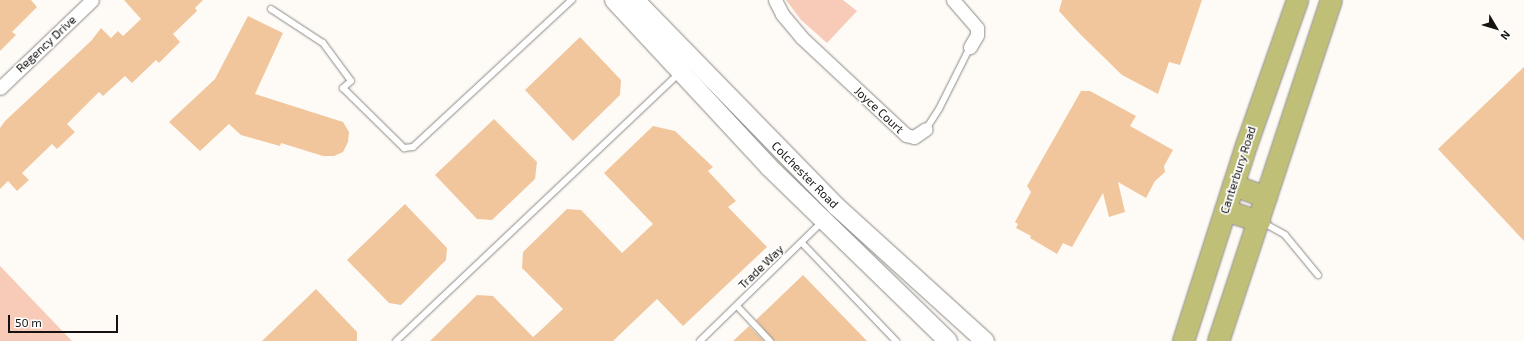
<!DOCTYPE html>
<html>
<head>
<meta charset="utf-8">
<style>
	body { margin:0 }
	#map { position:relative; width:1524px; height:341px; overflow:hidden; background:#fefbf6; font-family:"Exo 2",sans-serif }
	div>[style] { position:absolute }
	.green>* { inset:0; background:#f8cbb9 }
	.building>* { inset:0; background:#f1c69d }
	.roads { filter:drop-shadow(0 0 1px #8b8984) drop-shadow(0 0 1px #8b8984) }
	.service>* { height:6px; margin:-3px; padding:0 3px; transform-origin:3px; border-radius:3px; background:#fff }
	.minor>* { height:13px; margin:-6.5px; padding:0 6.5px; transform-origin:6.5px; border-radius:6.5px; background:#fff }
	.secondary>* { height:18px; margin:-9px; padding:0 9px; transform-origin:9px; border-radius:9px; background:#fff }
	.primary>* { height:21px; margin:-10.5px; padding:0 10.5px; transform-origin:10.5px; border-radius:10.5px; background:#bfbf77 }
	span { translate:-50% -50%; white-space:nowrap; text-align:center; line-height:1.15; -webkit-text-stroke:3.5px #fff; paint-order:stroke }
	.street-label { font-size:12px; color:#141311 }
	.north { position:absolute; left:1476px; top:8px; width:40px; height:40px; -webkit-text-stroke:3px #fff; paint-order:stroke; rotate:128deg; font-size:11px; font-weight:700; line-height:16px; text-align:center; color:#141311 }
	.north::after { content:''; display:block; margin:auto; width:14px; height:18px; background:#141311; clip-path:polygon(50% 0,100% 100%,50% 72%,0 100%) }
	.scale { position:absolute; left:8px; top:315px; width:110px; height:18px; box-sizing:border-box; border:2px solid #141311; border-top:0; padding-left:5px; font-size:12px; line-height:14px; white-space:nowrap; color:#141311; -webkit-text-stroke:3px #fff; paint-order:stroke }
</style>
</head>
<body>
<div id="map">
	<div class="green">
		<i style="clip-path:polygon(786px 0,843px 0,857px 11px,827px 43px,801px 20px)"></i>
		<i style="clip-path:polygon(0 266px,72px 341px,0 341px)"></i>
	</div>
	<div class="building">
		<i style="clip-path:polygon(0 0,31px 0,37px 7px,12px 32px,16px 35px,0 51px)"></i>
		<i style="clip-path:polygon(124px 0,203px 0,195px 8px,197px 11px,173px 34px,180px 42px,159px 63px,156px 60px,132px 83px,125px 76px,103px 96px,99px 92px,67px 124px,75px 132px,57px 149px,52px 144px,22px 173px,29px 180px,17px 191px,8px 181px,0 189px,0 128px,5px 121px,91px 41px,101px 28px,111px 38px,118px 31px,123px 36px,141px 19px)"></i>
		<i style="clip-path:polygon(1062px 0,1202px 0,1180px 65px,1169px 62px,1158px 94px,1122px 75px,1079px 33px,1059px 11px)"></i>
		<i style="clip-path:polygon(248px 16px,283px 33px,255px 94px,343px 122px,349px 132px,348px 142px,343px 152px,334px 156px,323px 156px,281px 143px,280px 146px,241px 135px,229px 124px,200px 151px,169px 122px,215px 79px)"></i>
		<i style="clip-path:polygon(580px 37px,621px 80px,620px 95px,573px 141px,525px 90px)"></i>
		<i style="clip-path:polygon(1524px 67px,1524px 241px,1438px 149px)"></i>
		<i style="clip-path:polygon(1081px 91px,1090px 91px,1136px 116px,1130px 126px,1173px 150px,1164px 166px,1165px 172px,1155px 181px,1146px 198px,1118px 182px,1125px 212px,1109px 217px,1103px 193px,1072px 247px,1063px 243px,1057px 254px,1030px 238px,1031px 236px,1016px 228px,1018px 224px,1015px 222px,1031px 192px,1027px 186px)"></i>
		<i style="clip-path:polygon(494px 119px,537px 162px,535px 179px,492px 220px,477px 219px,435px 175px)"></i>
		<i style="clip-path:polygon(653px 126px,675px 131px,713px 167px,708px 171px,736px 201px,728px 207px,767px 247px,683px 326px,657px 299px,613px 341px,430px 341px,477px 295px,493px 296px,533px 337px,542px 329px,563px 309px,522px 268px,523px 252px,567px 209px,581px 210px,622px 253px,653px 224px,604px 173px)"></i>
		<i style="clip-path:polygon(405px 204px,447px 248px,446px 260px,401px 305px,389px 303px,347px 260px)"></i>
		<i style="clip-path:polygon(803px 275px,867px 341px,774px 341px,756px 320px)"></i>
		<i style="clip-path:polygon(316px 289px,357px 332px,357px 341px,262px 341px)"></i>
		<i style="clip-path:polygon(749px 326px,764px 341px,733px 341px)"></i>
	</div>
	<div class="roads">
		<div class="service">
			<i style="left:271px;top:9px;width:62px;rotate:33.2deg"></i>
			<i style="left:323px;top:43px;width:47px;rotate:53.6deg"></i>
			<i style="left:351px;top:81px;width:11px;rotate:139deg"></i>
			<i style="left:343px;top:88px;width:86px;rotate:44.5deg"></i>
			<i style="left:404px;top:148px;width:9px;rotate:-6deg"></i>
			<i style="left:413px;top:147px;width:217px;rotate:-42.8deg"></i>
			<i style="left:926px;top:129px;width:24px;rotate:-57deg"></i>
			<i style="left:939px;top:109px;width:69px;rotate:-63.4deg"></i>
			<i style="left:1262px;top:222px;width:26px;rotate:29deg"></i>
			<i style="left:1285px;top:235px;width:52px;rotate:50.5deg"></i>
			<i style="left:802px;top:243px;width:136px;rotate:46.2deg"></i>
			<i style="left:737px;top:306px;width:48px;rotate:46.7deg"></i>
			<i style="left:396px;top:341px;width:390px;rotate:-43.4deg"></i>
			<i style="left:700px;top:341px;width:172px;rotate:-44.3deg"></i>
		</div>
		<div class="minor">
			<i style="left:775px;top:0;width:16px;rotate:63deg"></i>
			<i style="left:782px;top:14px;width:30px;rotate:50deg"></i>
			<i style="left:801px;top:37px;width:144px;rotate:43deg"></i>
			<i style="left:906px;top:135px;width:8px;rotate:14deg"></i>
			<i style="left:914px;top:137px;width:14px;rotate:-34deg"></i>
			<i style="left:953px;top:0;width:37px;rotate:49deg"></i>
			<i style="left:977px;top:28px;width:7px;rotate:90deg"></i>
			<i style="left:977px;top:35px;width:14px;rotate:120deg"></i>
			<i style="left:0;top:88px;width:127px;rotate:-43.7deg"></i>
		</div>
		<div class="secondary">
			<i style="left:614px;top:0;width:228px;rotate:47.1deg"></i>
			<i style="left:769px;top:167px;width:250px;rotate:44.2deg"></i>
			<i style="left:635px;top:0;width:289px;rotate:45.7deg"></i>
			<i style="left:837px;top:207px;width:200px;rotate:42.2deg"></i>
		</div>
		<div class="primary">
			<i style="left:1233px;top:185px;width:35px;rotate:20deg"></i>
			<i style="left:1225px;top:210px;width:36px;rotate:18deg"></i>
			<i style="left:1183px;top:341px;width:206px;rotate:-72.2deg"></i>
			<i style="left:1246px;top:145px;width:154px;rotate:-70.6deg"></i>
			<i style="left:1218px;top:341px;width:359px;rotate:-71.7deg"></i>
		</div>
	</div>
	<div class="street-label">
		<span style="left:46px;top:44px;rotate:-43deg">Regency Drive</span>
		<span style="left:879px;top:110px;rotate:43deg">Joyce Court</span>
		<span style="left:1238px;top:170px;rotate:-72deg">Canterbury Road</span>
		<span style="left:805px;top:175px;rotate:45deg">Colchester Road</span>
		<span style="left:761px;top:267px;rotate:-44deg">Trade Way</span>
	</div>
	<div class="north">N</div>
	<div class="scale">50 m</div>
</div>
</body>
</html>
